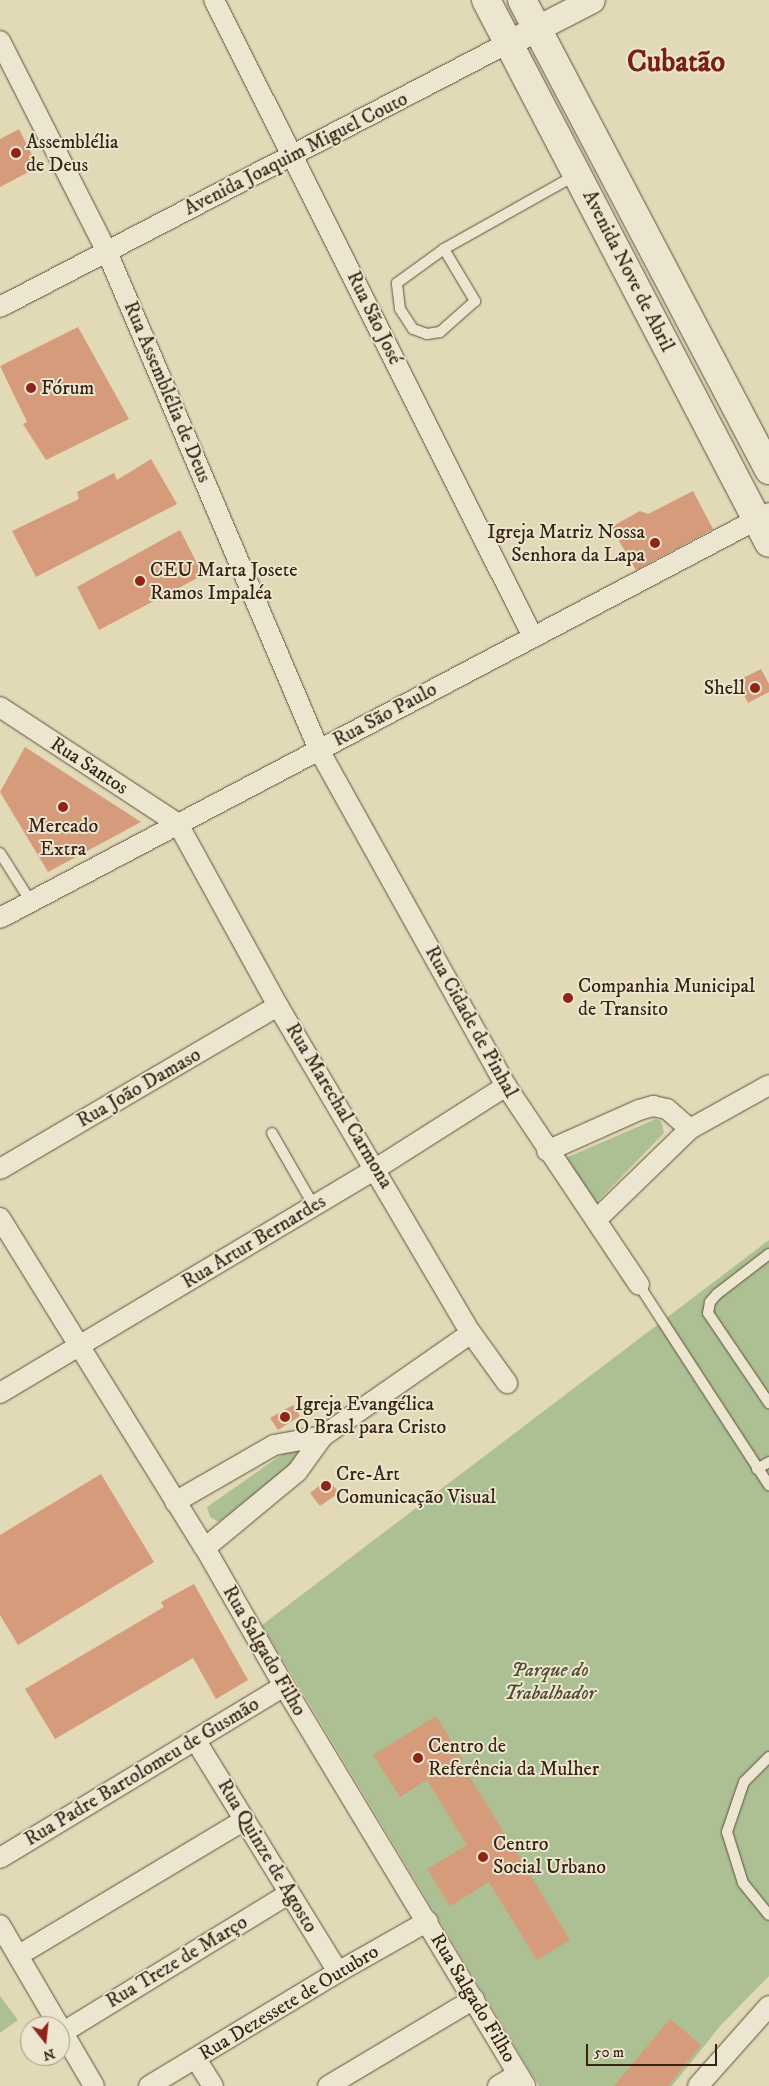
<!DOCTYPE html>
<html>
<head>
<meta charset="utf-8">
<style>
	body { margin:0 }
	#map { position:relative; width:769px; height:2086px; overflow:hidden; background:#e2d9b7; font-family:"IM FELL DW Pica",serif }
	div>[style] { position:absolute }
	.green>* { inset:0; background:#adc093 }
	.building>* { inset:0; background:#d59b7a }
	.roads { filter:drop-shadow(0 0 1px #62503b) drop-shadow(0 0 1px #62503b) }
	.service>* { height:10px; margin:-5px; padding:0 5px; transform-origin:5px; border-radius:5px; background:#ece6d0 }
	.minor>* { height:20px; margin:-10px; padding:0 10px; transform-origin:10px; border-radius:10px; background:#ece6d0 }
	.tertiary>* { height:25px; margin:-12.5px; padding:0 12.5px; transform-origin:12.5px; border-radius:12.5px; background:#ece6d0 }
	.secondary>* { height:28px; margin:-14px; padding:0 14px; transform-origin:14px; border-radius:14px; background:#ece6d0 }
	.dots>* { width:14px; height:14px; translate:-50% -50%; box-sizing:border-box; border:2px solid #ece6d0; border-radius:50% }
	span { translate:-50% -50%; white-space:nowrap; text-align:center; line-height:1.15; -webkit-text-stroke:4px #ece6d0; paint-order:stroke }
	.poi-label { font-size:20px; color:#382312 }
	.left { translate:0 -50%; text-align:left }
	.right { translate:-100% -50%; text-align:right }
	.street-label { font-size:20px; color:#382312 }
	.park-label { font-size:20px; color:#554a32; font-style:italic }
	.town-label { font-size:30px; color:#7a1f14; font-weight:700 }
	.north { position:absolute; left:20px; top:2016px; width:50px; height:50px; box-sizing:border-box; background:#ece6d0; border:1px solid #a49884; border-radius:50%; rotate:164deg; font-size:14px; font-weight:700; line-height:20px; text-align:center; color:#382312 }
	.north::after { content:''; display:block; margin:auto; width:18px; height:22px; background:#8f2418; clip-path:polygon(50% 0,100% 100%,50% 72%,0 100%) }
	.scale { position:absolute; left:586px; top:2044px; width:131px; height:22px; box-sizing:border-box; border:2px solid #382312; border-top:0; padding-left:6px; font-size:15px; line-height:18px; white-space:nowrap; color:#382312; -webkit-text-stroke:4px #ece6d0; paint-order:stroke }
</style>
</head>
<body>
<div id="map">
	<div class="green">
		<i style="clip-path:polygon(656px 1119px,661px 1121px,664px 1133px,594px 1205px,561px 1160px)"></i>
		<i style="clip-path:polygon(769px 1240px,769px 1976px,721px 2025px,672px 2086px,539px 2086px,262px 1625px)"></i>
		<i style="clip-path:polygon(294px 1446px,302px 1456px,219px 1522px,210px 1517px,207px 1507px)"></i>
		<i style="clip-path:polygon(0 1996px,18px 2020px,0 2033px)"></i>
	</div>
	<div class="building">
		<i style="clip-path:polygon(19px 129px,38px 167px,0 187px,0 139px)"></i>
		<i style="clip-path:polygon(78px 327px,129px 419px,46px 460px,23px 424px,27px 422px,0 366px)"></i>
		<i style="clip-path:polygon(151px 459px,177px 504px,36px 577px,12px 531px,79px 499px,77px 492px,114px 473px,117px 480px)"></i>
		<i style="clip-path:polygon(693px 491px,713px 529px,636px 570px,611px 527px,640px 511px,648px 514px)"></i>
		<i style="clip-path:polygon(180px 530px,203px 575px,99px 630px,77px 587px)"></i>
		<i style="clip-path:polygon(761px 669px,769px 684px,769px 692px,748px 703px,737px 681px)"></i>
		<i style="clip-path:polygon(25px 747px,141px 822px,48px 872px,0 792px)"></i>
		<i style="clip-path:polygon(293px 1405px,300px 1416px,278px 1430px,270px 1418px)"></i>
		<i style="clip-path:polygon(101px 1474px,154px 1562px,18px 1645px,0 1615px,0 1535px)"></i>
		<i style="clip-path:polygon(328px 1479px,339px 1493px,320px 1506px,310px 1493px)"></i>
		<i style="clip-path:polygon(194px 1584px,248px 1680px,216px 1699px,193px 1658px,55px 1739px,25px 1689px,164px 1607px,161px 1602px)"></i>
		<i style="clip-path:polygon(436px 1716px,463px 1760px,460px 1761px,570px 1940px,537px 1960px,489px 1882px,450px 1906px,427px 1869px,467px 1845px,427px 1780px,400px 1797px,373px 1755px)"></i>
		<i style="clip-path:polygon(670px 2019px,701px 2045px,668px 2086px,614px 2086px)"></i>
	</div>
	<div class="roads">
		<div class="service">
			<i style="left:444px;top:249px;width:61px;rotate:59.2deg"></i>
			<i style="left:475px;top:301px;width:47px;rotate:138.5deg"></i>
			<i style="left:440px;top:332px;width:13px;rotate:171deg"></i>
			<i style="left:427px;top:334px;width:15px;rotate:-160deg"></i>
			<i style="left:413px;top:329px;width:24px;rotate:-123deg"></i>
			<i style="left:400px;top:309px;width:26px;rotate:-97deg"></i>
			<i style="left:397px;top:283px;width:58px;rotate:-35.9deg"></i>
			<i style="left:444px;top:249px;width:151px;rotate:-29.3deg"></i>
			<i style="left:0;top:853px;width:58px;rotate:57.7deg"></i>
			<i style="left:272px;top:1133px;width:84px;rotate:60.1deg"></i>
			<i style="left:769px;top:1254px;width:66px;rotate:142.4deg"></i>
			<i style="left:717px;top:1294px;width:11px;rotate:131deg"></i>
			<i style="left:710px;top:1302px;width:11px;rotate:100deg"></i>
			<i style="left:708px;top:1313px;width:109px;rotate:55.9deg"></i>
			<i style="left:639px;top:1285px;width:239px;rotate:57deg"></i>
			<i style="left:757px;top:1469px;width:14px;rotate:-30deg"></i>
			<i style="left:769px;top:1757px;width:35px;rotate:135deg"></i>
			<i style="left:744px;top:1782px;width:53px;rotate:108.8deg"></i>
			<i style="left:727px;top:1832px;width:53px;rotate:72.6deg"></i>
			<i style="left:743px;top:1883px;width:41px;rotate:50.9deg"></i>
		</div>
		<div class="minor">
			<i style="left:214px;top:0;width:712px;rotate:63.4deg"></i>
			<i style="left:0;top:41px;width:237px;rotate:63.1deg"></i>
			<i style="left:107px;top:252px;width:541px;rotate:66.94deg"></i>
			<i style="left:319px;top:750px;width:385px;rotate:60.9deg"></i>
			<i style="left:506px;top:1086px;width:239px;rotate:56.2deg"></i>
			<i style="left:0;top:307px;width:573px;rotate:-27.46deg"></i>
			<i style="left:0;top:707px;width:213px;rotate:33.3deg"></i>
			<i style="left:178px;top:824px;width:208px;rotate:61.2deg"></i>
			<i style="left:278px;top:1006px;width:380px;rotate:59.5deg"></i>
			<i style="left:471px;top:1333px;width:62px;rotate:54.2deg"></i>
			<i style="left:0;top:918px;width:869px;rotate:-27.77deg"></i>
			<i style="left:547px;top:1151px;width:101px;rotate:-24deg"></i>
			<i style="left:639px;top:1110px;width:15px;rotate:-16deg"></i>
			<i style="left:653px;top:1106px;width:14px;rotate:12deg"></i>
			<i style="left:667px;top:1109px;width:30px;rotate:41deg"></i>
			<i style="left:0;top:1169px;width:322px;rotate:-30.4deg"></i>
			<i style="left:0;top:1218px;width:388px;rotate:58.2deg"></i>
			<i style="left:205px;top:1548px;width:159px;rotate:60.2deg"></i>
			<i style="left:284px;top:1686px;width:467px;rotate:58.9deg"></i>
			<i style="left:597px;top:1219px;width:129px;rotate:-44.1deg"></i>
			<i style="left:690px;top:1129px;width:90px;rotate:-29.1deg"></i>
			<i style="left:0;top:1393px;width:439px;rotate:-30.8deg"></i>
			<i style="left:377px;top:1168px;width:153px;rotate:-32.4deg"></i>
			<i style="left:175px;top:1502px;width:114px;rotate:-29.9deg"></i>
			<i style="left:274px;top:1445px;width:50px;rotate:-10.4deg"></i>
			<i style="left:205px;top:1548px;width:119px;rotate:-39.6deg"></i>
			<i style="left:297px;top:1472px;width:44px;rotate:-54.2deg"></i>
			<i style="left:323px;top:1436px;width:180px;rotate:-34.8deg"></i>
			<i style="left:196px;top:1741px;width:271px;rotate:58.4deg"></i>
			<i style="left:0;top:1858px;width:332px;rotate:-31.2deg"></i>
			<i style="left:0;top:1925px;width:186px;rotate:59.7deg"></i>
			<i style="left:19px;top:1955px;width:263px;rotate:-30.9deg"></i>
			<i style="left:65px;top:2031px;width:263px;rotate:-31.5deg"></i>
			<i style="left:196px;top:2059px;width:32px;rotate:58deg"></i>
			<i style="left:149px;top:2086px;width:221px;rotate:-31.1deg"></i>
			<i style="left:338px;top:1972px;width:103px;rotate:-29.5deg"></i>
			<i style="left:328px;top:2086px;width:170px;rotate:-30.8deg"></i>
			<i style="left:498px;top:2086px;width:23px;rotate:-31deg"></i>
			<i style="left:698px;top:2086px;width:107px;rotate:-48.4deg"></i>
		</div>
		<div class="tertiary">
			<i style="left:508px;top:43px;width:94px;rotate:-27.1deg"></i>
		</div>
		<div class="secondary">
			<i style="left:486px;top:0;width:612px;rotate:62.47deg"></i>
			<i style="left:522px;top:0;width:531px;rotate:62.28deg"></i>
		</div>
	</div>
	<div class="dots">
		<i style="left:16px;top:153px;background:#8f2418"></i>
		<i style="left:31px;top:388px;background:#8f2418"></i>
		<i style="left:655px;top:543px;background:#8f2418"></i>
		<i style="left:140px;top:581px;background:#8f2418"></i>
		<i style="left:755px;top:688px;background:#8f2418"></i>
		<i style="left:63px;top:807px;background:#8f2418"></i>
		<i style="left:568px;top:998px;background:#8f2418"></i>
		<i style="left:285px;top:1417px;background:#8f2418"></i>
		<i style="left:326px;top:1486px;background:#8f2418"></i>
		<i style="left:418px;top:1758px;background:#8f2418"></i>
		<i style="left:483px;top:1857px;background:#8f2418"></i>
	</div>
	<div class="poi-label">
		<span class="left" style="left:26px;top:154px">Assemblélia<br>de Deus</span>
		<span class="left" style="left:41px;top:388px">Fórum</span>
		<span class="right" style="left:645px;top:544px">Igreja Matriz Nossa<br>Senhora da Lapa</span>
		<span class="left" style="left:150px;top:582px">CEU Marta Josete<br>Ramos Impaléa</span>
		<span class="right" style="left:745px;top:688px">Shell</span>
		<span style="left:63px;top:838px">Mercado<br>Extra</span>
		<span class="left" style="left:578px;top:998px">Companhia Municipal<br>de Transito</span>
		<span class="left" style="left:295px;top:1416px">Igreja Evangélica<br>O Brasl para Cristo</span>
		<span class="left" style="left:336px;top:1486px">Cre-Art<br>Comunicação Visual</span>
		<span class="left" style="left:428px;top:1758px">Centro de<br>Referência da Mulher</span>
		<span class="left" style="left:493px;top:1856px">Centro<br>Social Urbano</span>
	</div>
	<div class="street-label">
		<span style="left:296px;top:154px;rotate:-27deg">Avenida Joaquim Miguel Couto</span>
		<span style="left:628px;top:271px;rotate:63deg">Avenida Nove de Abril</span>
		<span style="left:374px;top:318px;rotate:64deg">Rua São José</span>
		<span style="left:167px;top:392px;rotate:67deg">Rua Assemblélia de Deus</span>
		<span style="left:385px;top:715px;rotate:-28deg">Rua São Paulo</span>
		<span style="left:89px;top:766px;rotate:33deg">Rua Santos</span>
		<span style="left:471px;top:1022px;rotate:61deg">Rua Cidade de Pinhal</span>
		<span style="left:139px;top:1088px;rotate:-30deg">Rua João Damaso</span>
		<span style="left:339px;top:1106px;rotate:59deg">Rua Marechal Carmona</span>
		<span style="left:254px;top:1242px;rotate:-31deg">Rua Artur Bernardes</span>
		<span style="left:264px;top:1651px;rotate:60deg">Rua Salgado Filho</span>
		<span style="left:142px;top:1772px;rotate:-31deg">Rua Padre Bartolomeu de Gusmão</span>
		<span style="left:267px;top:1856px;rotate:59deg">Rua Quinze de Agosto</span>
		<span style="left:177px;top:1962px;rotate:-31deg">Rua Treze de Março</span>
		<span style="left:473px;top:1998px;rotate:59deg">Rua Salgado Filho</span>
		<span style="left:289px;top:2003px;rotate:-31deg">Rua Dezessete de Outubro</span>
	</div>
	<div class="park-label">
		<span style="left:550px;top:1682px">Parque do<br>Trabalhador</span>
	</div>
	<div class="town-label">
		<span style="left:676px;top:63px">Cubatão</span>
	</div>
	<div class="north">N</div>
	<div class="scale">50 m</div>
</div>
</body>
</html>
